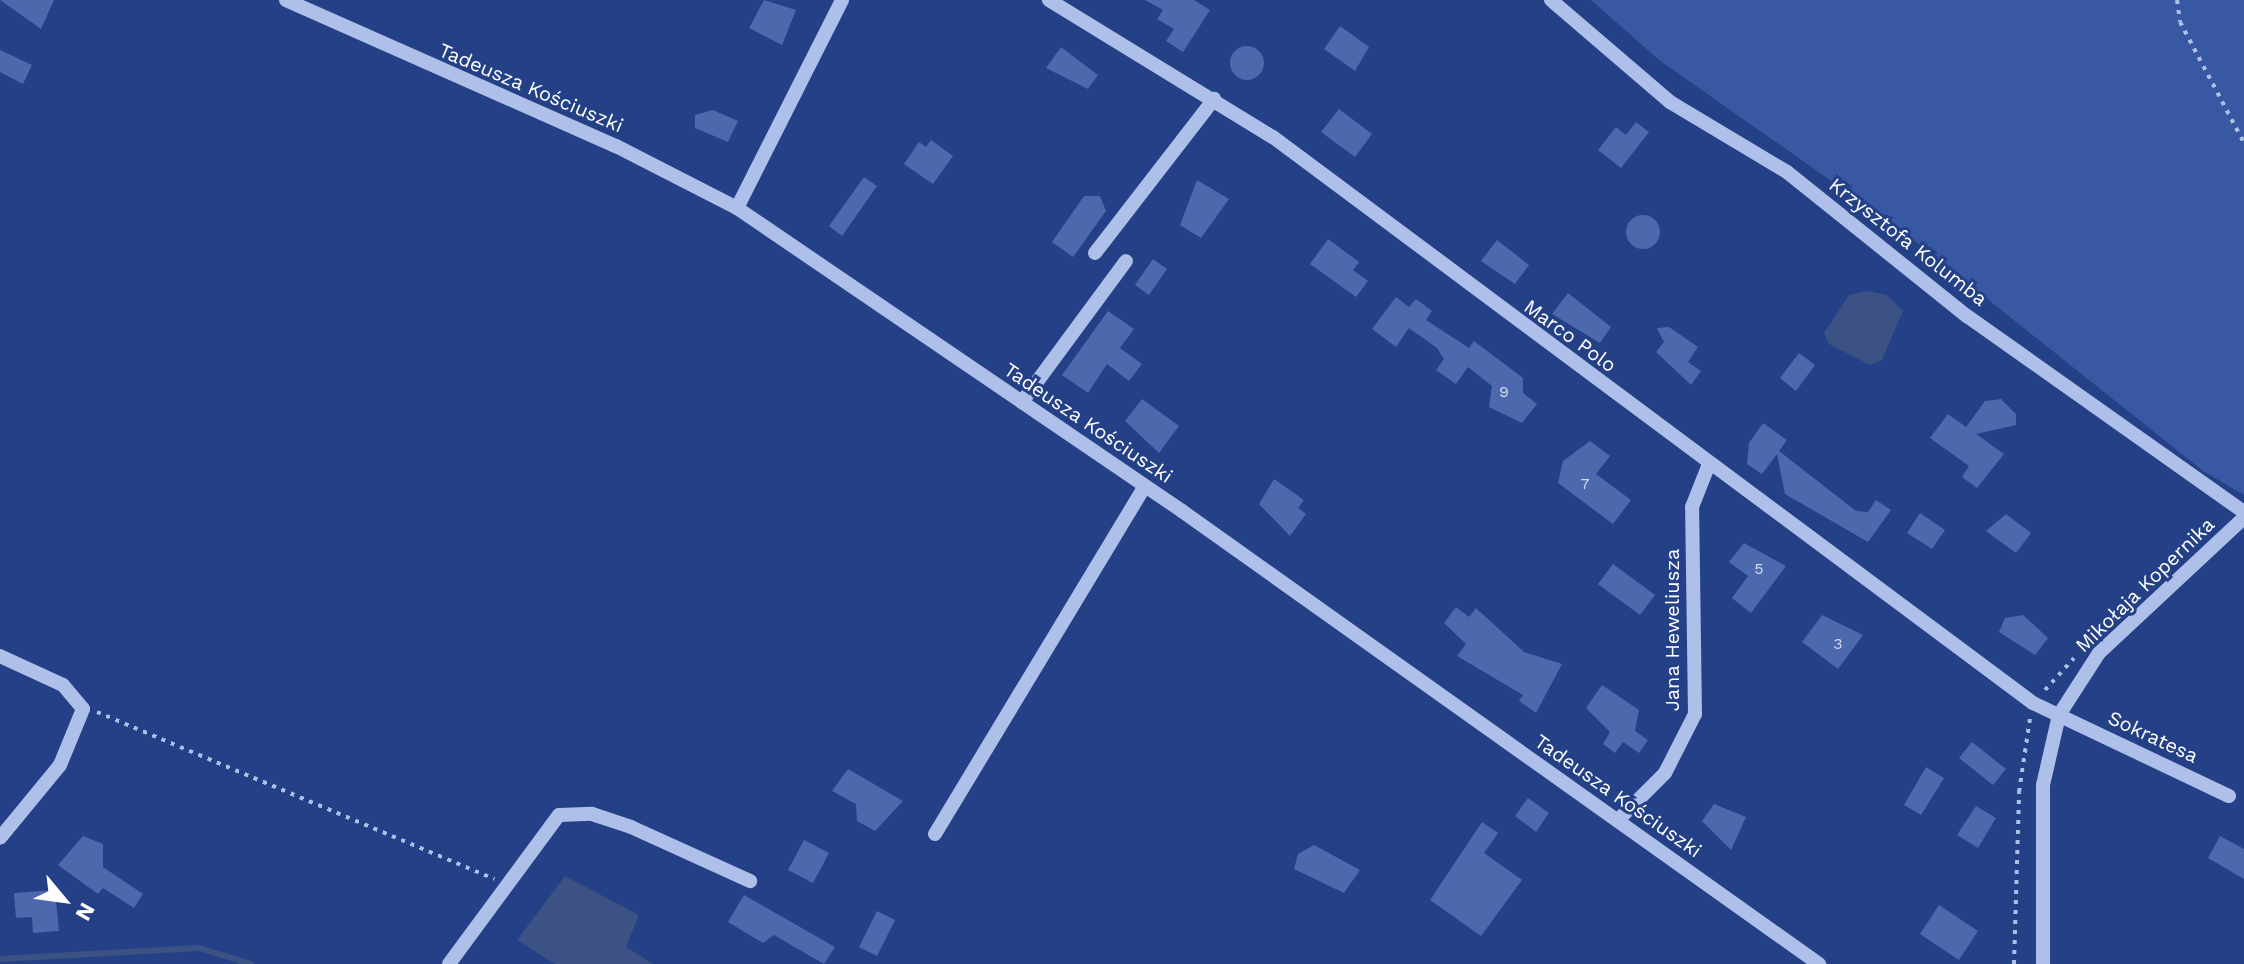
<!DOCTYPE html>
<html>
<head>
<meta charset="utf-8">
<style>
	body { margin:0 }
	#map { position:relative; width:2244px; height:964px; overflow:hidden; background:#244086; font-family:"Work Sans",sans-serif }
	div>[style] { position:absolute }
	.green>* { inset:0; background:#3858a3 }
	.water>* { inset:0; background:#3c5184 }
	.stream>* { height:6px; margin:-3px; padding:0 3px; transform-origin:3px; border-radius:3px; background:#3c5184 }
	.building>* { inset:0; background:#4c69ae }
	.round { border-radius:50% }
	.path>* { height:4px; margin-top:-2px; transform-origin:0; background:repeating-linear-gradient(90deg,#aec0e9 0 4px,transparent 0 10px) }
	.minor>* { height:14px; margin:-7px; padding:0 7px; transform-origin:7px; border-radius:7px; background:#aec0e9 }
	span { translate:-50% -50%; white-space:nowrap; text-align:center; line-height:1.15; -webkit-text-stroke:6px #244086; paint-order:stroke }
	.number-label { font-size:16px; color:#d2daeb }
	.number-label span { -webkit-text-stroke-width:0 }
	.street-label { font-size:20px; color:#fff }
	.north { position:absolute; left:24px; top:860px; width:80px; height:80px; -webkit-text-stroke:6px #244086; paint-order:stroke; rotate:119deg; font-size:22px; font-weight:700; line-height:32px; text-align:center; color:#fff }
	.north::after { content:''; display:block; margin:auto; width:28px; height:36px; background:#fff; clip-path:polygon(50% 0,100% 100%,50% 72%,0 100%) }
</style>
</head>
<body>
<div id="map">
	<div class="green">
		<i style="clip-path:polygon(1591px 0,2244px 0,2244px 495px,2203px 471px,1901px 230px,1659px 60px)"></i>
	</div>
	<div class="water">
		<i style="clip-path:polygon(1867px 291px,1887px 295px,1903px 311px,1882px 360px,1870px 365px,1829px 344px,1824px 333px,1849px 295px)"></i>
		<i style="clip-path:polygon(565px 876px,639px 915px,626px 947px,653px 964px,555px 964px,517px 940px)"></i>
	</div>
	<div class="stream">
		<i style="left:0;top:959px;width:199px;rotate:-3.2deg"></i>
		<i style="left:199px;top:948px;width:54px;rotate:17.1deg"></i>
	</div>
	<div class="building">
		<i style="clip-path:polygon(0 0,54px 0,41px 29px)"></i>
		<i style="clip-path:polygon(764px 0,796px 10px,782px 45px,749px 28px)"></i>
		<i style="clip-path:polygon(1145px 0,1194px 0,1210px 10px,1183px 52px,1166px 41px,1174px 29px,1157px 19px,1163px 10px)"></i>
		<i style="clip-path:polygon(1340px 26px,1369px 47px,1355px 71px,1324px 49px)"></i>
		<i class="round" style="left:1230px;top:46px;width:34px;height:34px"></i>
		<i style="clip-path:polygon(1061px 47px,1098px 75px,1088px 89px,1046px 68px)"></i>
		<i style="clip-path:polygon(0 50px,32px 65px,23px 84px,0 72px)"></i>
		<i style="clip-path:polygon(1339px 109px,1372px 134px,1355px 157px,1321px 132px)"></i>
		<i style="clip-path:polygon(713px 110px,738px 121px,728px 142px,695px 128px,695px 115px)"></i>
		<i style="clip-path:polygon(1636px 122px,1649px 132px,1621px 168px,1598px 150px,1616px 127px,1626px 135px)"></i>
		<i style="clip-path:polygon(931px 140px,953px 156px,933px 184px,904px 164px,919px 142px,926px 147px)"></i>
		<i style="clip-path:polygon(864px 177px,877px 186px,842px 236px,829px 226px)"></i>
		<i style="clip-path:polygon(1197px 180px,1229px 199px,1201px 238px,1180px 225px)"></i>
		<i style="clip-path:polygon(1084px 196px,1100px 196px,1106px 211px,1073px 257px,1052px 242px)"></i>
		<i class="round" style="left:1626px;top:215px;width:34px;height:34px"></i>
		<i style="clip-path:polygon(1328px 239px,1359px 262px,1353px 270px,1368px 281px,1356px 297px,1310px 264px)"></i>
		<i style="clip-path:polygon(1497px 240px,1529px 265px,1515px 284px,1481px 261px)"></i>
		<i style="clip-path:polygon(1153px 259px,1167px 269px,1149px 295px,1135px 285px)"></i>
		<i style="clip-path:polygon(1568px 293px,1611px 327px,1600px 343px,1552px 314px)"></i>
		<i style="clip-path:polygon(1396px 297px,1409px 307px,1416px 299px,1432px 311px,1426px 320px,1469px 348px,1474px 341px,1523px 378px,1523px 393px,1537px 404px,1522px 423px,1489px 407px,1492px 386px,1468px 367px,1456px 384px,1436px 370px,1444px 359px,1437px 348px,1409px 328px,1396px 347px,1372px 329px)"></i>
		<i style="clip-path:polygon(1108px 311px,1134px 329px,1120px 348px,1142px 364px,1129px 381px,1107px 364px,1088px 393px,1062px 375px)"></i>
		<i style="clip-path:polygon(1669px 327px,1698px 347px,1688px 362px,1701px 371px,1691px 385px,1656px 352px,1664px 342px,1657px 328px)"></i>
		<i style="clip-path:polygon(1799px 353px,1815px 365px,1796px 391px,1780px 378px)"></i>
		<i style="clip-path:polygon(1142px 399px,1179px 426px,1159px 453px,1125px 421px)"></i>
		<i style="clip-path:polygon(2001px 399px,2016px 414px,2016px 425px,1976px 434px,2004px 454px,1977px 488px,1962px 477px,1969px 466px,1930px 438px,1948px 414px,1966px 427px,1985px 401px)"></i>
		<i style="clip-path:polygon(1763px 423px,1787px 440px,1779px 451px,1856px 511px,1868px 512px,1876px 500px,1891px 510px,1868px 542px,1785px 494px,1777px 454px,1762px 474px,1747px 464px,1749px 443px)"></i>
		<i style="clip-path:polygon(1590px 441px,1610px 456px,1596px 474px,1631px 500px,1613px 524px,1558px 483px,1563px 461px)"></i>
		<i style="clip-path:polygon(1274px 479px,1304px 500px,1298px 508px,1306px 514px,1290px 536px,1259px 504px)"></i>
		<i style="clip-path:polygon(1920px 513px,1945px 530px,1932px 549px,1907px 533px)"></i>
		<i style="clip-path:polygon(2006px 514px,2031px 533px,2016px 553px,1986px 531px)"></i>
		<i style="clip-path:polygon(1744px 543px,1786px 566px,1751px 613px,1732px 598px,1748px 576px,1729px 562px)"></i>
		<i style="clip-path:polygon(1613px 564px,1655px 595px,1640px 615px,1598px 584px)"></i>
		<i style="clip-path:polygon(1456px 607px,1469px 617px,1476px 608px,1524px 652px,1562px 664px,1536px 713px,1519px 701px,1523px 695px,1457px 656px,1466px 644px,1444px 623px)"></i>
		<i style="clip-path:polygon(1822px 615px,1863px 635px,1838px 669px,1802px 642px)"></i>
		<i style="clip-path:polygon(2023px 615px,2048px 638px,2035px 655px,1999px 632px,2005px 618px)"></i>
		<i style="clip-path:polygon(1602px 685px,1639px 710px,1635px 731px,1648px 740px,1639px 753px,1623px 742px,1615px 753px,1603px 744px,1610px 732px,1586px 708px)"></i>
		<i style="clip-path:polygon(1972px 742px,2006px 769px,1993px 785px,1959px 758px)"></i>
		<i style="clip-path:polygon(1926px 767px,1944px 778px,1921px 815px,1904px 805px)"></i>
		<i style="clip-path:polygon(848px 769px,903px 801px,875px 831px,857px 821px,856px 804px,832px 791px)"></i>
		<i style="clip-path:polygon(1528px 798px,1549px 813px,1536px 832px,1515px 816px)"></i>
		<i style="clip-path:polygon(1714px 804px,1746px 817px,1731px 850px,1702px 821px)"></i>
		<i style="clip-path:polygon(1976px 806px,1996px 818px,1978px 848px,1957px 835px)"></i>
		<i style="clip-path:polygon(1482px 822px,1498px 833px,1484px 853px,1522px 880px,1481px 936px,1430px 900px)"></i>
		<i style="clip-path:polygon(83px 836px,103px 844px,103px 867px,143px 894px,134px 908px,103px 888px,98px 894px,58px 865px)"></i>
		<i style="clip-path:polygon(2220px 836px,2244px 849px,2244px 879px,2208px 858px)"></i>
		<i style="clip-path:polygon(804px 840px,829px 853px,813px 883px,788px 870px)"></i>
		<i style="clip-path:polygon(1314px 845px,1360px 870px,1344px 893px,1294px 869px,1298px 854px)"></i>
		<i style="clip-path:polygon(55px 890px,59px 931px,33px 933px,32px 917px,16px 918px,14px 893px)"></i>
		<i style="clip-path:polygon(744px 895px,835px 947px,824px 964px,774px 935px,763px 943px,728px 922px)"></i>
		<i style="clip-path:polygon(1939px 905px,1978px 931px,1959px 960px,1920px 934px)"></i>
		<i style="clip-path:polygon(877px 911px,895px 920px,877px 956px,859px 947px)"></i>
	</div>
	<div class="path">
		<i style="left:2177px;top:0;width:22px;rotate:82deg"></i>
		<i style="left:2180px;top:22px;width:137px;rotate:62.1deg"></i>
		<i style="left:2045px;top:690px;width:43px;rotate:-47.8deg"></i>
		<i style="left:97px;top:712px;width:431px;rotate:22.8deg"></i>
		<i style="left:2014px;top:964px;width:172px;rotate:-88.3deg"></i>
		<i style="left:2019px;top:792px;width:75px;rotate:-81.5deg"></i>
	</div>
	<div class="minor">
		<i style="left:286px;top:0;width:361px;rotate:23.9deg"></i>
		<i style="left:616px;top:146px;width:136px;rotate:27.1deg"></i>
		<i style="left:737px;top:208px;width:538px;rotate:34.25deg"></i>
		<i style="left:1182px;top:511px;width:782px;rotate:35.42deg"></i>
		<i style="left:1049px;top:0;width:263px;rotate:31.5deg"></i>
		<i style="left:1273px;top:137px;width:948px;rotate:36.68deg"></i>
		<i style="left:2033px;top:703px;width:217px;rotate:25.4deg"></i>
		<i style="left:1551px;top:0;width:157px;rotate:40.6deg"></i>
		<i style="left:1670px;top:102px;width:136px;rotate:30.9deg"></i>
		<i style="left:1787px;top:172px;width:231px;rotate:38.7deg"></i>
		<i style="left:1967px;top:316px;width:339px;rotate:35.3deg"></i>
		<i style="left:737px;top:208px;width:233px;rotate:-63.2deg"></i>
		<i style="left:1095px;top:253px;width:195px;rotate:-52.3deg"></i>
		<i style="left:1022px;top:402px;width:175px;rotate:-53.6deg"></i>
		<i style="left:0;top:656px;width:69px;rotate:24.7deg"></i>
		<i style="left:63px;top:685px;width:31px;rotate:50deg"></i>
		<i style="left:83px;top:709px;width:61px;rotate:112.3deg"></i>
		<i style="left:60px;top:765px;width:94px;rotate:129.4deg"></i>
		<i style="left:1618px;top:820px;width:66px;rotate:-45deg"></i>
		<i style="left:1665px;top:773px;width:66px;rotate:-63deg"></i>
		<i style="left:1695px;top:714px;width:207px;rotate:-90.8deg"></i>
		<i style="left:1692px;top:507px;width:46px;rotate:-68.4deg"></i>
		<i style="left:935px;top:834px;width:406px;rotate:-58.9deg"></i>
		<i style="left:449px;top:964px;width:185px;rotate:-53.6deg"></i>
		<i style="left:559px;top:815px;width:33px;rotate:-2deg"></i>
		<i style="left:592px;top:814px;width:41px;rotate:18.4deg"></i>
		<i style="left:631px;top:827px;width:131px;rotate:24.4deg"></i>
		<i style="left:2043px;top:964px;width:179px;rotate:-90deg"></i>
		<i style="left:2043px;top:785px;width:72px;rotate:-77.1deg"></i>
		<i style="left:2059px;top:715px;width:74px;rotate:-57.2deg"></i>
		<i style="left:2099px;top:653px;width:198px;rotate:-43deg"></i>
	</div>
	<div class="number-label">
		<span style="left:1504px;top:392px">9</span>
		<span style="left:1585px;top:484px">7</span>
		<span style="left:1759px;top:569px">5</span>
		<span style="left:1838px;top:644px">3</span>
	</div>
	<div class="street-label">
		<span style="left:531px;top:88px;rotate:23deg">Tadeusza Kościuszki</span>
		<span style="left:1908px;top:242px;rotate:38deg">Krzysztofa Kolumba</span>
		<span style="left:1570px;top:336px;rotate:36deg">Marco Polo</span>
		<span style="left:1088px;top:423px;rotate:34deg">Tadeusza Kościuszki</span>
		<span style="left:2145px;top:585px;rotate:-44deg">Mikołaja Kopernika</span>
		<span style="left:1672px;top:630px;rotate:-90deg">Jana Heweliusza</span>
		<span style="left:2153px;top:737px;rotate:25deg">Sokratesa</span>
		<span style="left:1618px;top:796px;rotate:35deg">Tadeusza Kościuszki</span>
	</div>
	<div class="north">N</div>
</div>
</body>
</html>
